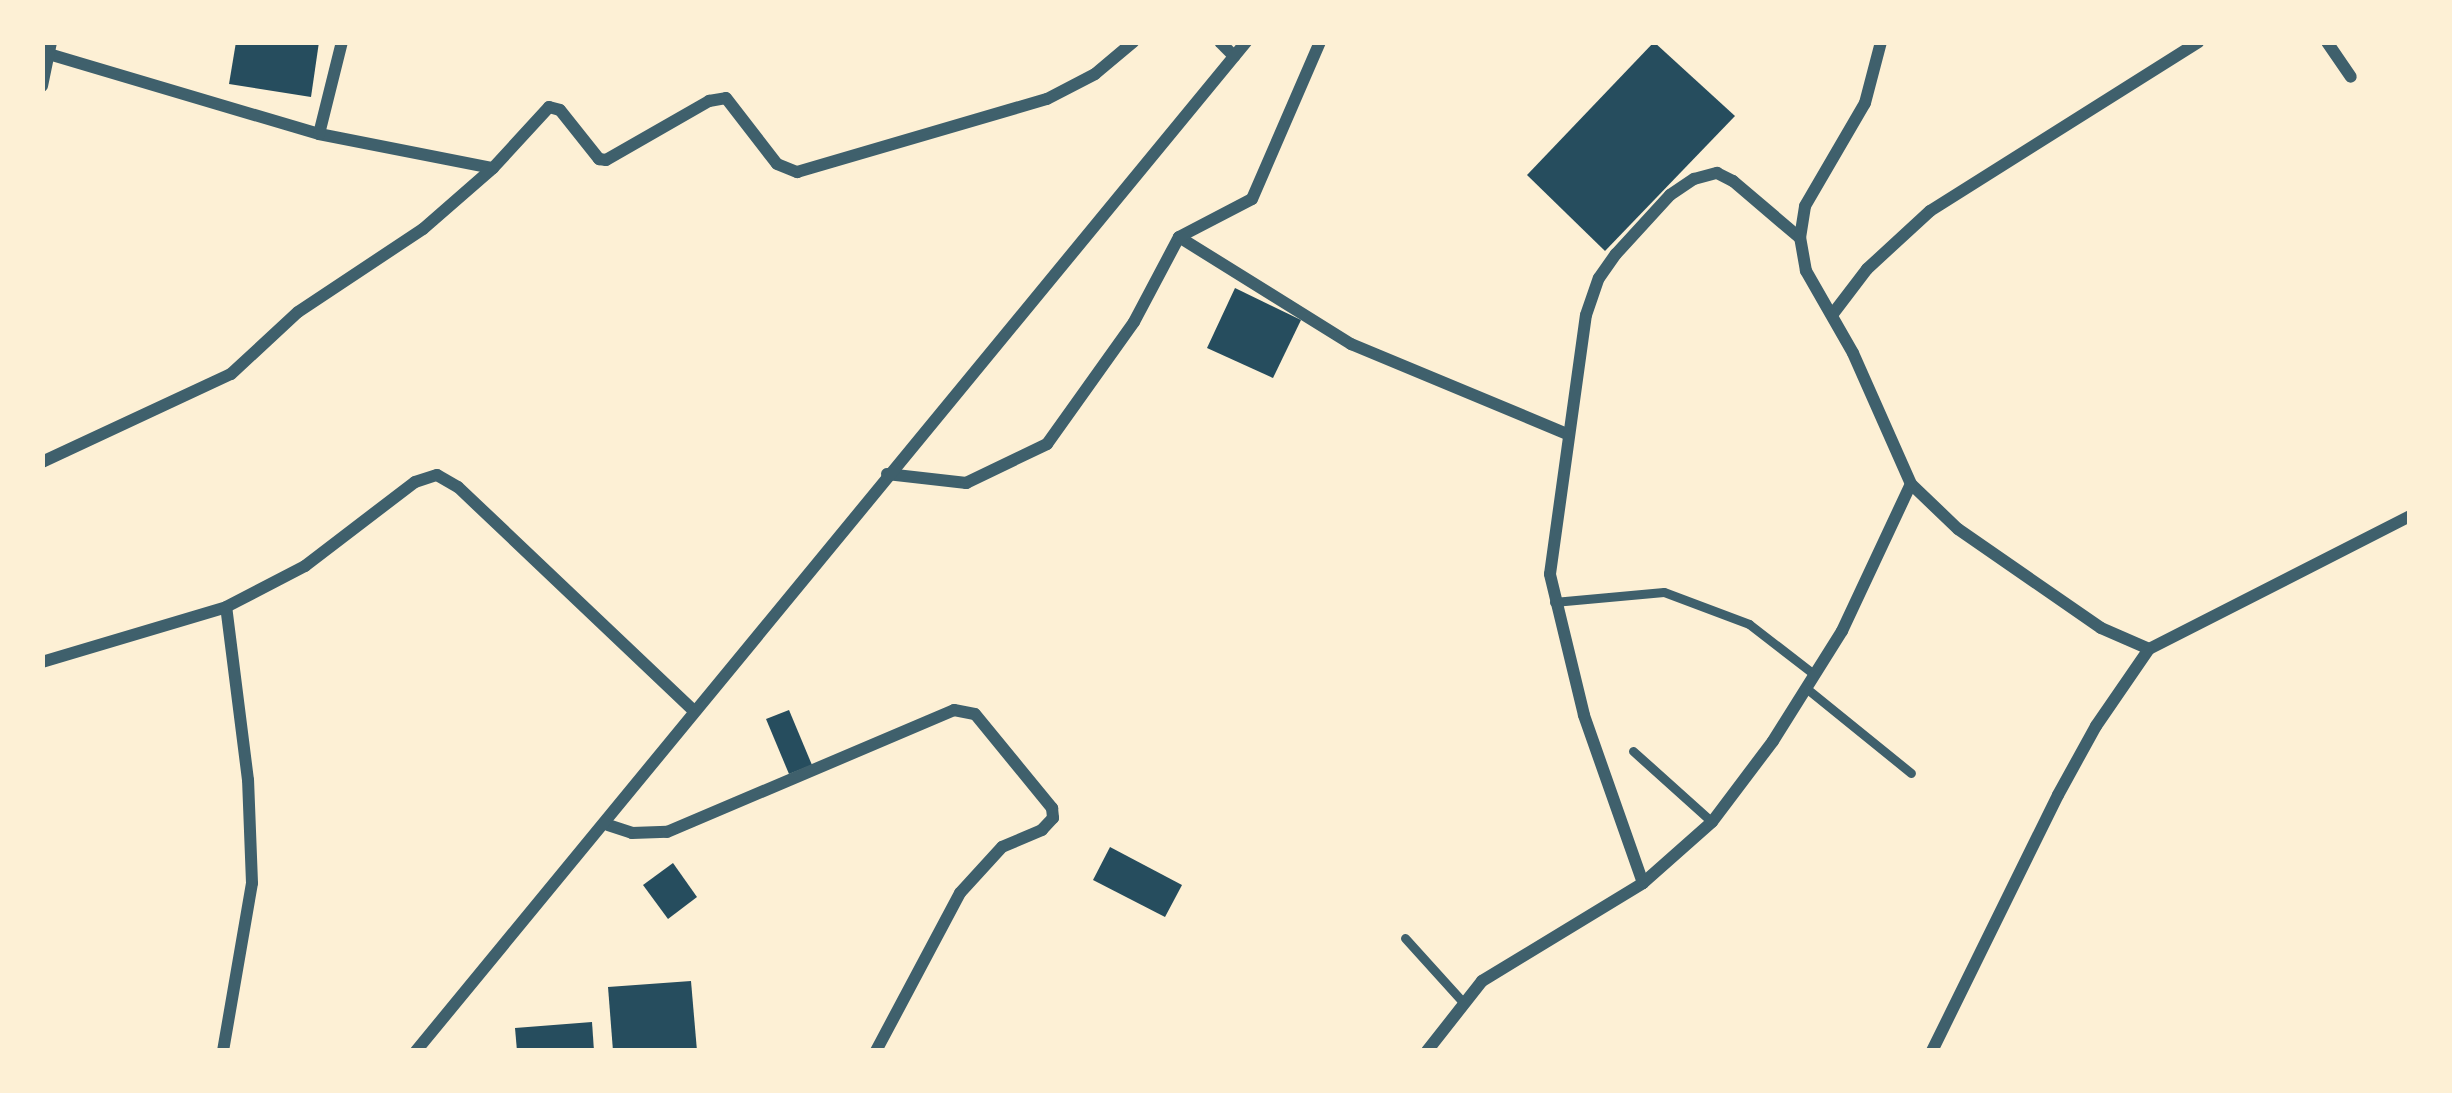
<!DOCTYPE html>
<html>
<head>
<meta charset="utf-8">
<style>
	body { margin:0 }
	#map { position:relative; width:2452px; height:1093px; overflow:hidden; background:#fdf0d5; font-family:Quicksand,sans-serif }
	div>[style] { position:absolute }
	.building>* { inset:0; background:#264d5e }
	.service>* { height:9px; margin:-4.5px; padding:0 4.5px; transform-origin:4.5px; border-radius:4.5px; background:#3f606c }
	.minor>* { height:12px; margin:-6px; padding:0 6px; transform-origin:6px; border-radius:6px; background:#3f606c }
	span { translate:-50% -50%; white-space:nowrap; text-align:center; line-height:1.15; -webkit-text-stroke:12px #fdf0d5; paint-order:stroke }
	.frame { position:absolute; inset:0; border:45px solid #fdf0d5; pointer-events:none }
</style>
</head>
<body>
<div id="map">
	<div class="building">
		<i style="clip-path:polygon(236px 42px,319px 42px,311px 97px,229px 84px)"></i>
		<i style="clip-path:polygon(1654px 42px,1735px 116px,1605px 251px,1527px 175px)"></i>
		<i style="clip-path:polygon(1235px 288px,1301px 320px,1273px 378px,1207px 348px)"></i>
		<i style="clip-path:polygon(789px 710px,812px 765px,789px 774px,766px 719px)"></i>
		<i style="clip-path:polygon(1110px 847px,1182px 885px,1165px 917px,1093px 880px)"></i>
		<i style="clip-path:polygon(673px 863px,697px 897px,668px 919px,643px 885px)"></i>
		<i style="clip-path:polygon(691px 981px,697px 1051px,613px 1051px,608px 987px)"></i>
		<i style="clip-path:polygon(592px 1022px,594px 1051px,517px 1051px,515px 1028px)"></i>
	</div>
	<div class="service">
		<i style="left:1554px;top:602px;width:110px;rotate:-5.2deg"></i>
		<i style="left:1664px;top:592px;width:91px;rotate:20.6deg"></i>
		<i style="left:1749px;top:624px;width:83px;rotate:37.7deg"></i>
		<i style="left:1806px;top:688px;width:135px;rotate:39deg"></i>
		<i style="left:1633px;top:751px;width:106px;rotate:41.9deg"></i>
		<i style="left:1405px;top:938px;width:85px;rotate:47.9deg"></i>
	</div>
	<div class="minor">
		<i style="left:1220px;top:42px;width:20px;rotate:45deg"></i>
		<i style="left:2327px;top:42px;width:42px;rotate:55.6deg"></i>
		<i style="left:42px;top:52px;width:289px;rotate:16.5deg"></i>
		<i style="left:319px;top:134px;width:177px;rotate:11.1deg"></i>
		<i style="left:493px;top:168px;width:83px;rotate:-47.4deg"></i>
		<i style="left:549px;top:107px;width:11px;rotate:15deg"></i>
		<i style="left:560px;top:110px;width:63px;rotate:51.5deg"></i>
		<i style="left:599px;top:159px;width:7px;rotate:8deg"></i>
		<i style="left:606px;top:160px;width:119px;rotate:-29.8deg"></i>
		<i style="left:709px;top:101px;width:17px;rotate:-10deg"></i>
		<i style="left:726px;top:98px;width:83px;rotate:52.3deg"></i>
		<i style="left:777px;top:164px;width:22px;rotate:22deg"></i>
		<i style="left:797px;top:172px;width:260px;rotate:-16.3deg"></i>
		<i style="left:1047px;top:99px;width:54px;rotate:-27.5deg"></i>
		<i style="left:1095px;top:74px;width:50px;rotate:-40.1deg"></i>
		<i style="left:42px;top:86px;width:45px;rotate:-78.4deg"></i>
		<i style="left:319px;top:134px;width:95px;rotate:-76deg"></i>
		<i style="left:1179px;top:237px;width:203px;rotate:31.9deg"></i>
		<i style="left:1351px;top:344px;width:234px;rotate:22.6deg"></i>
		<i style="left:1832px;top:315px;width:58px;rotate:-52.7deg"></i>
		<i style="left:1867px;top:269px;width:86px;rotate:-42.6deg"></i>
		<i style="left:1930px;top:211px;width:317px;rotate:-32.2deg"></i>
		<i style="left:42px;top:462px;width:208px;rotate:-25deg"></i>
		<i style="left:231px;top:374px;width:91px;rotate:-42.8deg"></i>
		<i style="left:298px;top:312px;width:150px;rotate:-33.6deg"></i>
		<i style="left:423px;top:229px;width:93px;rotate:-41.1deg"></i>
		<i style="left:887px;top:474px;width:80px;rotate:6.5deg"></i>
		<i style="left:966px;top:483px;width:90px;rotate:-25.7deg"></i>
		<i style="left:1047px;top:444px;width:150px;rotate:-54.5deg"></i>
		<i style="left:1134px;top:322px;width:96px;rotate:-62.1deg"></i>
		<i style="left:1179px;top:237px;width:82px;rotate:-27.5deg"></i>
		<i style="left:1252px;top:199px;width:171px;rotate:-66.6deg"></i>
		<i style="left:1911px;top:484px;width:65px;rotate:43.8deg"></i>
		<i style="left:1958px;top:529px;width:174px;rotate:34.7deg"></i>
		<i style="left:2101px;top:628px;width:52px;rotate:23.6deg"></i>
		<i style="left:2149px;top:649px;width:293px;rotate:-27deg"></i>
		<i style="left:42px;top:662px;width:192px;rotate:-16.6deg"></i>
		<i style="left:226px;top:607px;width:89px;rotate:-27.4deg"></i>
		<i style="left:305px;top:566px;width:138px;rotate:-37.4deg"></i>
		<i style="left:415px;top:482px;width:23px;rotate:-18deg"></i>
		<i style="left:437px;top:475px;width:24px;rotate:30deg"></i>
		<i style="left:458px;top:487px;width:323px;rotate:43.5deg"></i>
		<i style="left:608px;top:825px;width:25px;rotate:18deg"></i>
		<i style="left:632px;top:833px;width:35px;rotate:-2deg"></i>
		<i style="left:667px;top:832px;width:312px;rotate:-23deg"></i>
		<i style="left:954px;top:710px;width:21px;rotate:11deg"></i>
		<i style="left:975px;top:714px;width:122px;rotate:50.7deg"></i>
		<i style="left:1052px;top:808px;width:10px;rotate:84deg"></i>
		<i style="left:1053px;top:818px;width:16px;rotate:133deg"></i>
		<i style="left:1042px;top:830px;width:43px;rotate:157deg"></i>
		<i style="left:1002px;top:847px;width:62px;rotate:132.4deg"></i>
		<i style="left:960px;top:893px;width:179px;rotate:118deg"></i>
		<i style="left:1643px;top:883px;width:178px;rotate:-109.4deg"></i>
		<i style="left:1584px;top:715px;width:145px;rotate:-103.6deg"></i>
		<i style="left:1550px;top:574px;width:261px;rotate:-82.1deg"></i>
		<i style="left:1586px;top:315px;width:39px;rotate:-71deg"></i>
		<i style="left:1599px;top:278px;width:29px;rotate:-55deg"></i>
		<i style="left:1616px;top:254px;width:80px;rotate:-47.5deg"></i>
		<i style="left:1670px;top:195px;width:29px;rotate:-34deg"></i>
		<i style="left:1694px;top:179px;width:24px;rotate:-15deg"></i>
		<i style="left:1717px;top:173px;width:18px;rotate:27deg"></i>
		<i style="left:1733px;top:181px;width:88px;rotate:40.4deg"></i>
		<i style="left:223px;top:1051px;width:170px;rotate:-80.2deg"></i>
		<i style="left:252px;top:883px;width:103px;rotate:-92.2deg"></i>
		<i style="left:248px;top:780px;width:174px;rotate:-97.2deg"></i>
		<i style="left:416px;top:1051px;width:1307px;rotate:-50.56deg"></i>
		<i style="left:1427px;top:1051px;width:89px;rotate:-51.8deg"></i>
		<i style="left:1482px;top:981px;width:188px;rotate:-31.3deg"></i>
		<i style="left:1643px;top:883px;width:92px;rotate:-41.5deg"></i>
		<i style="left:1712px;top:822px;width:101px;rotate:-53deg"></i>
		<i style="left:1773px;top:741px;width:130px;rotate:-57.9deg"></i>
		<i style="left:1842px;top:631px;width:162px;rotate:-64.9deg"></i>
		<i style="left:1911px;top:484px;width:143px;rotate:-113.9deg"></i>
		<i style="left:1853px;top:353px;width:95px;rotate:-119.8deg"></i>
		<i style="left:1806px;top:271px;width:34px;rotate:-100deg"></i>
		<i style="left:1800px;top:238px;width:32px;rotate:-81deg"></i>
		<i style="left:1805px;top:206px;width:119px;rotate:-59.8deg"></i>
		<i style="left:1865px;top:103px;width:63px;rotate:-75.3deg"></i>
		<i style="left:1932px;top:1051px;width:285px;rotate:-63.8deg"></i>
		<i style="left:2058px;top:795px;width:79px;rotate:-61.2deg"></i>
		<i style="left:2096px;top:726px;width:93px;rotate:-55.5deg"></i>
	</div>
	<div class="frame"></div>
</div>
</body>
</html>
